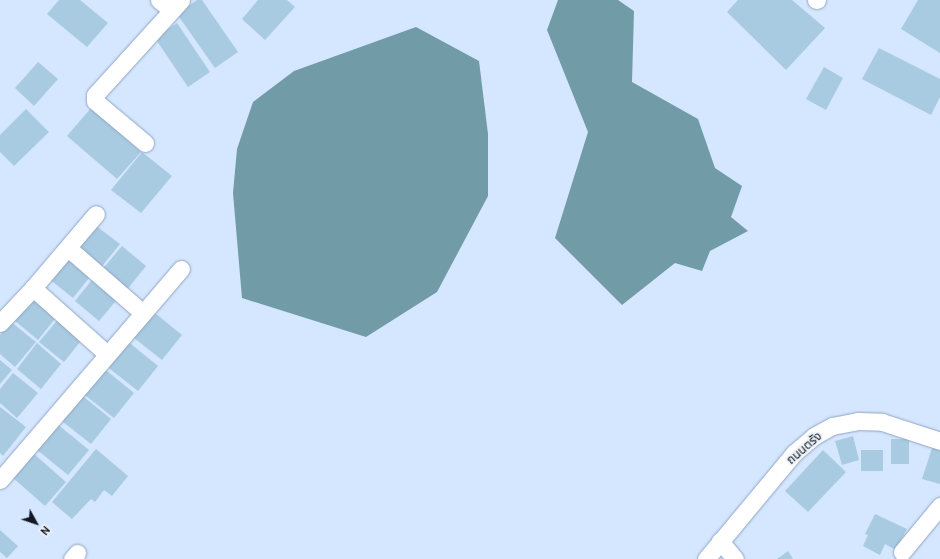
<!DOCTYPE html>
<html>
<head>
<meta charset="utf-8">
<style>
	body { margin:0 }
	#map { position:relative; width:940px; height:559px; overflow:hidden; background:#d5e6ff; font-family:Cabin,"Noto Sans Thai",sans-serif }
	div>[style] { position:absolute }
	.water>* { inset:0; background:#719ba6 }
	.building>* { inset:0; background:#a8cbe1 }
	.roads { filter:drop-shadow(0 0 1px #90a5c2) drop-shadow(0 0 1px #90a5c2) }
	.minor>* { height:17px; margin:-8.5px; padding:0 8.5px; transform-origin:8.5px; border-radius:8.5px; background:#fff }
	span { translate:-50% -50%; white-space:nowrap; text-align:center; line-height:1.15; -webkit-text-stroke:4px #eef2f9; paint-order:stroke }
	.street-label { font-size:12px; color:#111823 }
	.north { position:absolute; left:16px; top:503px; width:40px; height:40px; -webkit-text-stroke:3px #eef2f9; paint-order:stroke; rotate:130deg; font-size:11px; font-weight:700; line-height:16px; text-align:center; color:#111823 }
	.north::after { content:''; display:block; margin:auto; width:14px; height:18px; background:#111823; clip-path:polygon(50% 0,100% 100%,50% 72%,0 100%) }
</style>
</head>
<body>
<div id="map">
	<div class="water">
		<i style="clip-path:polygon(558px 0,618px 0,634px 11px,632px 82px,698px 119px,715px 168px,742px 186px,731px 217px,748px 231px,710px 251px,702px 271px,675px 263px,622px 305px,555px 238px,588px 132px,547px 30px)"></i>
		<i style="clip-path:polygon(416px 27px,479px 61px,488px 134px,488px 196px,437px 292px,366px 337px,242px 298px,233px 193px,237px 149px,253px 102px,294px 71px)"></i>
	</div>
	<div class="building">
		<i style="clip-path:polygon(59px 0,80px 0,108px 23px,87px 47px,47px 14px)"></i>
		<i style="clip-path:polygon(197px 0,202px 0,238px 52px,215px 68px,177px 14px)"></i>
		<i style="clip-path:polygon(258px 0,287px 0,295px 7px,265px 40px,242px 19px)"></i>
		<i style="clip-path:polygon(738px 0,792px 0,825px 28px,786px 70px,727px 12px)"></i>
		<i style="clip-path:polygon(918px 0,940px 0,940px 53px,901px 29px)"></i>
		<i style="clip-path:polygon(177px 23px,210px 72px,188px 87px,155px 38px)"></i>
		<i style="clip-path:polygon(879px 48px,940px 79px,940px 97px,931px 115px,862px 79px)"></i>
		<i style="clip-path:polygon(38px 62px,58px 79px,34px 106px,15px 88px)"></i>
		<i style="clip-path:polygon(824px 67px,843px 78px,826px 110px,806px 99px)"></i>
		<i style="clip-path:polygon(91px 108px,141px 152px,117px 179px,67px 136px)"></i>
		<i style="clip-path:polygon(26px 109px,49px 132px,14px 166px,0 152px,0 135px)"></i>
		<i style="clip-path:polygon(142px 152px,172px 176px,141px 213px,111px 190px)"></i>
		<i style="clip-path:polygon(95px 225px,120px 244px,99px 270px,75px 250px)"></i>
		<i style="clip-path:polygon(122px 246px,146px 266px,126px 291px,101px 271px)"></i>
		<i style="clip-path:polygon(69px 253px,93px 273px,73px 298px,48px 278px)"></i>
		<i style="clip-path:polygon(95px 276px,120px 296px,99px 321px,75px 301px)"></i>
		<i style="clip-path:polygon(34px 294px,58px 315px,38px 340px,14px 320px)"></i>
		<i style="clip-path:polygon(150px 309px,182px 335px,162px 360px,129px 334px)"></i>
		<i style="clip-path:polygon(60px 317px,84px 337px,64px 362px,39px 342px)"></i>
		<i style="clip-path:polygon(11px 322px,36px 342px,15px 367px,0 354px,0 335px)"></i>
		<i style="clip-path:polygon(126px 340px,158px 366px,138px 391px,105px 365px)"></i>
		<i style="clip-path:polygon(37px 343px,61px 364px,41px 389px,17px 369px)"></i>
		<i style="clip-path:polygon(0 360px,12px 370px,0 384px)"></i>
		<i style="clip-path:polygon(102px 367px,134px 393px,114px 418px,81px 392px)"></i>
		<i style="clip-path:polygon(13px 373px,38px 393px,17px 418px,0 403px,0 389px)"></i>
		<i style="clip-path:polygon(79px 393px,111px 419px,91px 444px,58px 418px)"></i>
		<i style="clip-path:polygon(0 407px,26px 427px,3px 456px,0 453px)"></i>
		<i style="clip-path:polygon(56px 423px,89px 450px,68px 475px,36px 449px)"></i>
		<i style="clip-path:polygon(853px 436px,859px 460px,842px 465px,835px 441px)"></i>
		<i style="clip-path:polygon(891px 439px,909px 439px,909px 464px,891px 464px)"></i>
		<i style="clip-path:polygon(933px 445px,940px 447px,940px 484px,922px 479px)"></i>
		<i style="clip-path:polygon(96px 449px,128px 476px,112px 496px,104px 490px,95px 502px,91px 499px,72px 519px,52px 502px)"></i>
		<i style="clip-path:polygon(823px 450px,846px 472px,808px 512px,785px 491px)"></i>
		<i style="clip-path:polygon(861px 450px,883px 450px,883px 471px,861px 471px)"></i>
		<i style="clip-path:polygon(33px 453px,66px 482px,45px 506px,12px 477px)"></i>
		<i style="clip-path:polygon(875px 514px,907px 529px,896px 550px,885px 544px,880px 555px,863px 546px,868px 535px,865px 534px)"></i>
		<i style="clip-path:polygon(0 530px,18px 546px,7px 558px,0 552px)"></i>
		<i style="clip-path:polygon(788px 551px,793px 559px,777px 559px)"></i>
	</div>
	<div class="roads">
		<div class="minor">
			<i style="left:159px;top:0;width:16px;rotate:38deg"></i>
			<i style="left:816px;top:0;width:1px"></i>
			<i style="left:145px;top:143px;width:65px;rotate:-140deg"></i>
			<i style="left:95px;top:101px;width:6px;rotate:-90deg"></i>
			<i style="left:95px;top:95px;width:128px;rotate:-47.8deg"></i>
			<i style="left:68px;top:248px;width:99px;rotate:40.9deg"></i>
			<i style="left:33px;top:288px;width:99px;rotate:41.7deg"></i>
			<i style="left:0;top:323px;width:48px;rotate:-46.7deg"></i>
			<i style="left:33px;top:288px;width:97px;rotate:-49.6deg"></i>
			<i style="left:0;top:480px;width:278px;rotate:-49.4deg"></i>
			<i style="left:720px;top:541px;width:23px;rotate:50deg"></i>
			<i style="left:902px;top:552px;width:60px;rotate:-50.4deg"></i>
			<i style="left:72px;top:559px;width:8px;rotate:-50deg"></i>
			<i style="left:706px;top:559px;width:138px;rotate:-50.3deg"></i>
			<i style="left:794px;top:453px;width:26px;rotate:-40deg"></i>
			<i style="left:814px;top:436px;width:21px;rotate:-29deg"></i>
			<i style="left:832px;top:426px;width:26px;rotate:-11deg"></i>
			<i style="left:858px;top:421px;width:24px;rotate:2deg"></i>
			<i style="left:882px;top:422px;width:61px;rotate:18.1deg"></i>
		</div>
	</div>
	<div class="street-label">
		<span style="left:804px;top:448px;rotate:-41deg">ถนนตรัง</span>
	</div>
	<div class="north">N</div>
</div>
</body>
</html>
